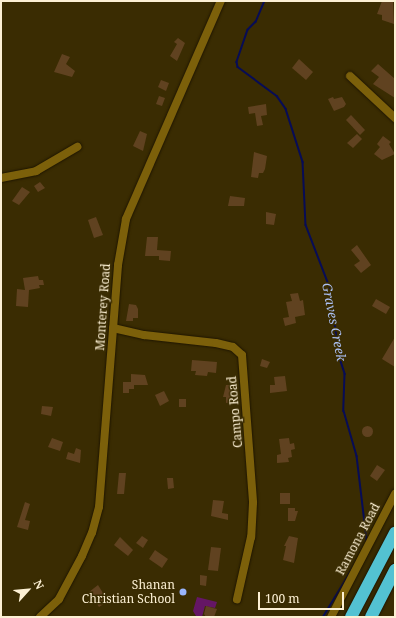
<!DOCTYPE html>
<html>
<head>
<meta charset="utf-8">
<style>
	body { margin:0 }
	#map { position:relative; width:396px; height:618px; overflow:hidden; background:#3a2c02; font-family:"Noto Serif",serif }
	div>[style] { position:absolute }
	.green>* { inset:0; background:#651665 }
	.stream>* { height:1.5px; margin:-0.75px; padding:0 0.75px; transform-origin:0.75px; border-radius:0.75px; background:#070c56 }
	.building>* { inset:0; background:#604220 }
	.round { border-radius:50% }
	.roads { filter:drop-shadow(0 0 1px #1e1501) drop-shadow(0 0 1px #1e1501) }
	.minor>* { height:8px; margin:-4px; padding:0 4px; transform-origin:4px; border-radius:4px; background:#7c600a }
	.highway>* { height:12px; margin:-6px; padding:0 6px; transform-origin:6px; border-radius:6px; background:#53c2d2 }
	.dots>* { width:11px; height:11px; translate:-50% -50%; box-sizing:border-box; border:2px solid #3a2c02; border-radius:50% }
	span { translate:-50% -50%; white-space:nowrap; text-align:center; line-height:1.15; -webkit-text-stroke:3px #3a2c02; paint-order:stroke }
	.street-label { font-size:12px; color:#fcf0d4 }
	.poi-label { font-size:12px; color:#fcf0d4 }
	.right { translate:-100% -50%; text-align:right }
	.water-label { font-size:13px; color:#abbff2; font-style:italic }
	.frame { position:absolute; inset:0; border:2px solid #fcf0d4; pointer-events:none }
	.north { position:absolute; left:8px; top:570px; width:40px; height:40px; -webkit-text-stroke:3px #3a2c02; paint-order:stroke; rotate:63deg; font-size:11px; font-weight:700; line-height:16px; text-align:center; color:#fcf0d4 }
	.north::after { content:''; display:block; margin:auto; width:14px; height:18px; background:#fcf0d4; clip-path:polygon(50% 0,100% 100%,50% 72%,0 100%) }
	.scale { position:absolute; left:258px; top:592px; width:86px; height:18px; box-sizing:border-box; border:2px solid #fcf0d4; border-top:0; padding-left:5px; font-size:12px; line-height:14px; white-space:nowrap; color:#fcf0d4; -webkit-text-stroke:3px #3a2c02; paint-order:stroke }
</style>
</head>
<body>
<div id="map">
	<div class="green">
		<i style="clip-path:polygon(197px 597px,217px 602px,215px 608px,205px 606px,202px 617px,196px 616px,193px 611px)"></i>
	</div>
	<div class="stream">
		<i style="left:265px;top:1px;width:23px;rotate:113deg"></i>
		<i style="left:256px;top:22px;width:11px;rotate:135deg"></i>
		<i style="left:248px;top:30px;width:34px;rotate:109deg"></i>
		<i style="left:237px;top:62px;width:5px;rotate:79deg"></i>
		<i style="left:238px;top:67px;width:49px;rotate:36.6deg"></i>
		<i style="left:277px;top:96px;width:16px;rotate:55deg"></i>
		<i style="left:286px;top:109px;width:56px;rotate:72.2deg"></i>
		<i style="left:303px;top:162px;width:63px;rotate:87.3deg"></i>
		<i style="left:306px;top:225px;width:70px;rotate:69deg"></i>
		<i style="left:331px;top:290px;width:65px;rotate:83deg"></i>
		<i style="left:339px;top:355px;width:20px;rotate:72deg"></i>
		<i style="left:345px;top:374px;width:37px;rotate:92deg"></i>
		<i style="left:344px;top:411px;width:47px;rotate:73.9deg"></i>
		<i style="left:357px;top:456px;width:85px;rotate:83.2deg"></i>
		<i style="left:323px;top:617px;width:60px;rotate:-58.7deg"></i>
	</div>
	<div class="building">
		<i style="clip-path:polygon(382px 1px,393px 1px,394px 24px,382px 20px,382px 15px,377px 14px)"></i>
		<i style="clip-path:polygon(178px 38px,185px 43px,177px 61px,170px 56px,177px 44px,174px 42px)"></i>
		<i style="clip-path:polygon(62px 54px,70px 57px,66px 64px,75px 71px,72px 77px,54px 72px)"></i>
		<i style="clip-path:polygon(299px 59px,313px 72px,306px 80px,292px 68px)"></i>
		<i style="clip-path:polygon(378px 64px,395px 79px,395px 98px,373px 84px,379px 77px,371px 71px)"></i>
		<i style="clip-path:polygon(161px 80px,169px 83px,166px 91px,158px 87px)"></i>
		<i style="clip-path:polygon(159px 96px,165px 98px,162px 106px,156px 104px)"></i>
		<i style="clip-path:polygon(333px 97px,334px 99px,342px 97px,346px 104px,344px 107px,334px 111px,328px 99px)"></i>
		<i style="clip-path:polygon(266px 104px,267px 115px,261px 116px,263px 125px,257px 126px,255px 113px,249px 114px,248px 107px)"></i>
		<i style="clip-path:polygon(351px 115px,365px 130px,360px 135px,346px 120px)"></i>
		<i style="clip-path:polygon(140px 131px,147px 134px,143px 151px,133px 146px)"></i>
		<i style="clip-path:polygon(357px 134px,362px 139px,353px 148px,347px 143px)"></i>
		<i style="clip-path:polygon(383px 136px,391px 142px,389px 144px,395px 154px,382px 160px,374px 154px,380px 147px,377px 144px)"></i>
		<i style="clip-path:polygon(254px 152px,267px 156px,265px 169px,263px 173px,259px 173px,258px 178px,251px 177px)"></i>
		<i style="clip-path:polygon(40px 182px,45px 188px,38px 192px,34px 186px)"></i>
		<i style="clip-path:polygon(22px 187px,30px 192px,19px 205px,12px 201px)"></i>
		<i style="clip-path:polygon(230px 196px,245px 198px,244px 206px,228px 206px)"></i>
		<i style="clip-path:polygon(266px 212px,276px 214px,274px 225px,266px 224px)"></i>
		<i style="clip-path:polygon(96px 217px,103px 235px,94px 238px,88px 220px)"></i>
		<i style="clip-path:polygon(147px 237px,158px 237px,157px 250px,171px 251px,170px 261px,159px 260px,159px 256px,145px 256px)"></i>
		<i style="clip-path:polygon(357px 245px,371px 265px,361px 273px,354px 265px,360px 261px,351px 250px)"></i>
		<i style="clip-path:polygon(38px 276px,39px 280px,43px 280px,44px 285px,39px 285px,40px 288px,29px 290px,28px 307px,16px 306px,17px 289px,25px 290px,23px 278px)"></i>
		<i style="clip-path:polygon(298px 293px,300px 301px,303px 300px,305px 315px,295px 317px,296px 323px,285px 326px,283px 318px,289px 317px,286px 302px,292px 301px,290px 294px)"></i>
		<i style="clip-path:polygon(376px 299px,390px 307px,386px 314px,372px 306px)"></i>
		<i style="clip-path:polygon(129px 304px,136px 305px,138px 309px,138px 318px,133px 318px,133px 321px,126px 321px)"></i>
		<i style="clip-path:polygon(395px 337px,395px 367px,382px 359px)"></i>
		<i style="clip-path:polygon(262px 359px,270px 362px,267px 368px,260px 366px)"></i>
		<i style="clip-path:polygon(192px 360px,217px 362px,216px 373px,208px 372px,207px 376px,195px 375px,196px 371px,191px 371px)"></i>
		<i style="clip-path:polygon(131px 374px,145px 375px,148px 385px,134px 385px,134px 389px,129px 389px,129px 393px,123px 393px,123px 382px,131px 382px)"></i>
		<i style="clip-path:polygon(285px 376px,287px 391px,270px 393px,270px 385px,275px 385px,274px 377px)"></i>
		<i style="clip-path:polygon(226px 385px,234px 385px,234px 402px,226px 403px,226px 397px,223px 397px)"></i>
		<i style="clip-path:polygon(164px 391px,169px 401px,160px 406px,155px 395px)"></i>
		<i style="clip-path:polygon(179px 399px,186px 399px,186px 407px,179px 407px)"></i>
		<i style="clip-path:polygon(42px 406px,53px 407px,51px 416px,41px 414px)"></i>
		<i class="round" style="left:361.5px;top:425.5px;width:11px;height:11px"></i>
		<i style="clip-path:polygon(52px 438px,63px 442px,60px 451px,48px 447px)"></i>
		<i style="clip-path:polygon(289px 438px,290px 444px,294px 443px,295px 449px,291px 450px,292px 457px,288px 458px,289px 462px,277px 463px,277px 455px,281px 454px,279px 439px)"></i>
		<i style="clip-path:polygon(76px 448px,81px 450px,80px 463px,66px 459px,68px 452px,74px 454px)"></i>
		<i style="clip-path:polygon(377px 465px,385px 470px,377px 481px,370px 476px)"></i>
		<i style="clip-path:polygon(119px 473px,126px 473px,124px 494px,117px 494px)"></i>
		<i style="clip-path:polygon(167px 478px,173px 478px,174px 488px,168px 489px)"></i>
		<i style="clip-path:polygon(280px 493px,290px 493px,290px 504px,280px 504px)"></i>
		<i style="clip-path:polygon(213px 500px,224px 501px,222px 513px,228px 514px,228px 520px,211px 516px)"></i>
		<i style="clip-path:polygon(25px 502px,30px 504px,25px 520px,30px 521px,28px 530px,17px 527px)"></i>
		<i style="clip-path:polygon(288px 508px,295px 508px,295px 511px,298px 511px,295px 521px,288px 521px)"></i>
		<i style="clip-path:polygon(142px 536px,148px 540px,143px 548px,136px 543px)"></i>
		<i style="clip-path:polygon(289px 536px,298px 538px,294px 563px,283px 560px,286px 546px,284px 546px)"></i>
		<i style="clip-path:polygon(120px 537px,133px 550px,128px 556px,114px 545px)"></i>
		<i style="clip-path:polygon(211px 547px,221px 548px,218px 571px,208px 570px)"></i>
		<i style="clip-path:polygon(155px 550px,168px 559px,162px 568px,149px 559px)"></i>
		<i style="clip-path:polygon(200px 575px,207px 576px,206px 586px,200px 585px)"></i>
		<i style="clip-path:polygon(98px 585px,108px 601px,99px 607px,89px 592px)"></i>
		<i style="clip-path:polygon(206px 606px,217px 609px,214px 617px,206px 617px,204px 614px)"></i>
	</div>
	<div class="roads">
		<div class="minor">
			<i style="left:350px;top:76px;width:62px;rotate:43deg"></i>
			<i style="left:1px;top:178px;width:36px;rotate:-11deg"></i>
			<i style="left:36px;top:171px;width:48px;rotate:-30.3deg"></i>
			<i style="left:113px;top:328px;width:32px;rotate:13deg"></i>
			<i style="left:144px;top:335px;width:72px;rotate:6.3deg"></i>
			<i style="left:216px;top:343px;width:17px;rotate:13deg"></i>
			<i style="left:233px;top:347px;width:12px;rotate:42deg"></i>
			<i style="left:242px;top:355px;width:148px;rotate:85.7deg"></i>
			<i style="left:253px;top:503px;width:34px;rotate:93deg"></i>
			<i style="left:251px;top:537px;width:64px;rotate:102.7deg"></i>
			<i style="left:40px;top:617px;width:26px;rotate:-43deg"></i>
			<i style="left:59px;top:599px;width:49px;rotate:-61.9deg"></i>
			<i style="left:82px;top:556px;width:25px;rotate:-67deg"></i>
			<i style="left:92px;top:533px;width:27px;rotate:-75deg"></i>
			<i style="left:99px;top:507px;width:243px;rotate:-85.5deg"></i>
			<i style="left:118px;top:265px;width:47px;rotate:-80.1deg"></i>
			<i style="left:126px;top:219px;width:238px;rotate:-66.5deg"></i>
			<i style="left:331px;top:617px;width:139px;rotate:-62.5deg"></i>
		</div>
		<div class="highway">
			<i style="left:351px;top:617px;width:95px;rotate:-62.4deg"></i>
			<i style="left:371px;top:617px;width:53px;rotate:-62.9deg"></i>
		</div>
	</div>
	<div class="dots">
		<i style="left:183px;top:592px;background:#99b5fd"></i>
	</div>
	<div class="street-label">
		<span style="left:103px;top:307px;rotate:-86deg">Monterey Road</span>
		<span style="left:235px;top:412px;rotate:-95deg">Campo Road</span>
		<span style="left:358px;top:539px;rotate:-62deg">Ramona Road</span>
	</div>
	<div class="poi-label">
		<span class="right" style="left:175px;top:592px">Shanan<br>Christian School</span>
	</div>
	<div class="water-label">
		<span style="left:334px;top:322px;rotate:79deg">Graves Creek</span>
	</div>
	<div class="frame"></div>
	<div class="north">N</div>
	<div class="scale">100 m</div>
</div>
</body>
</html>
